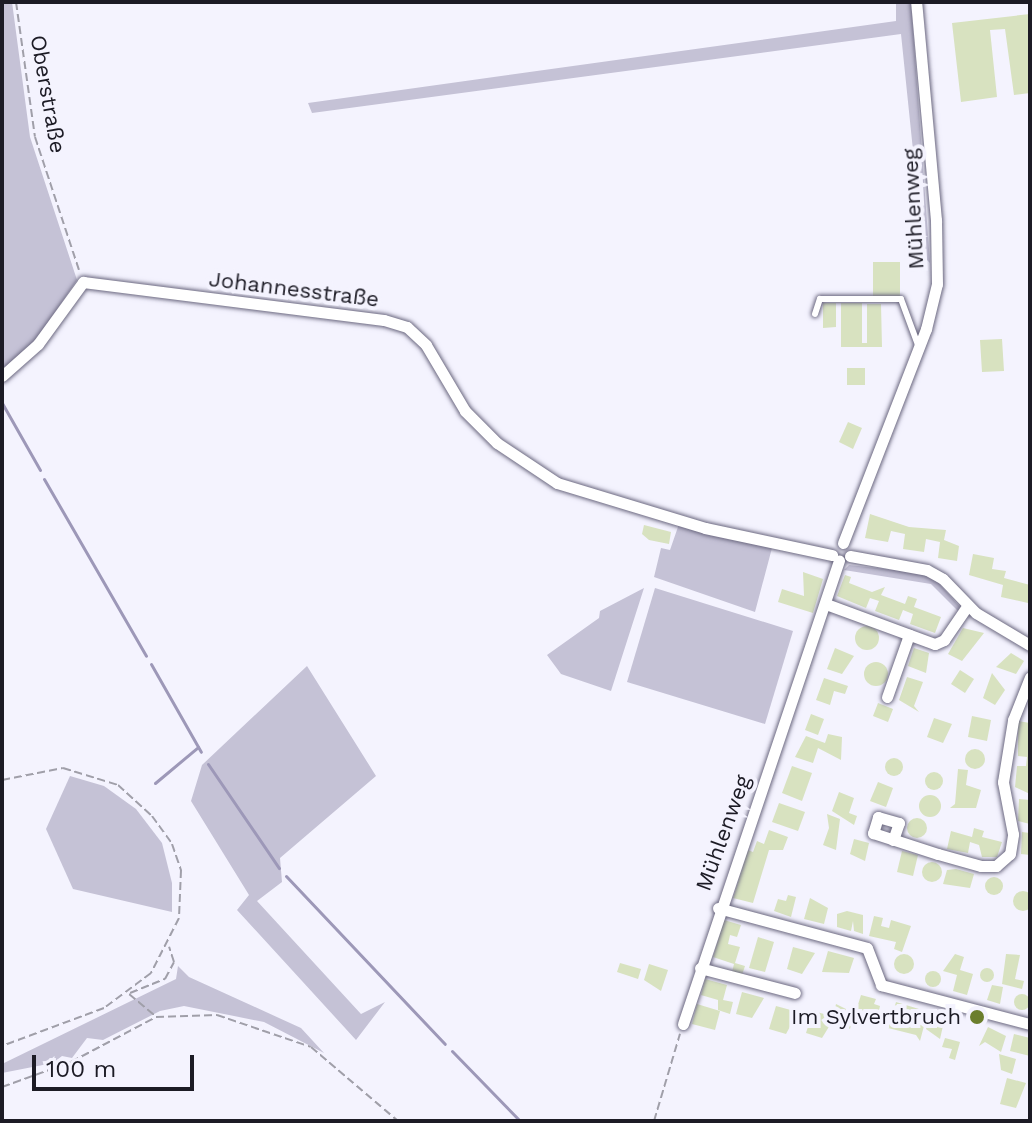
<!DOCTYPE html>
<html>
<head>
<meta charset="utf-8">
<style>
	body { margin:0 }
	#map { position:relative; width:1032px; height:1123px; overflow:hidden; background:#f4f3fe; font-family:"Work Sans",sans-serif }
	div>[style] { position:absolute }
	.green>* { inset:0; background:#c5c2d6 }
	.stream>* { height:3px; margin:-1.5px; padding:0 1.5px; transform-origin:1.5px; border-radius:1.5px; background:#9d98b8 }
	.building>* { inset:0; background:#d8e2c0 }
	.round { border-radius:50% }
	.path>* { height:2px; margin-top:-1px; transform-origin:0; background:repeating-linear-gradient(90deg,#a09fa9 0 8px,transparent 0 12px) }
	.roads { filter:drop-shadow(0 0 2px #6b6880) drop-shadow(0 0 2px #6b6880) }
	.service>* { height:6px; margin:-3px; padding:0 3px; transform-origin:3px; border-radius:3px; background:#fff }
	.minor>* { height:11px; margin:-5.5px; padding:0 5.5px; transform-origin:5.5px; border-radius:5.5px; background:#fff }
	.dots>* { width:22px; height:22px; translate:-50% -50%; box-sizing:border-box; border:4px solid #f4f3fe; border-radius:50% }
	span { translate:-50% -50%; white-space:nowrap; text-align:center; line-height:1.15; -webkit-text-stroke:8px #f4f3fe; paint-order:stroke }
	.street-label { font-size:22px; color:#1c1b25 }
	.poi-label { font-size:22px; color:#1c1b25 }
	.right { translate:-100% -50%; text-align:right }
	.frame { position:absolute; inset:0; border:4px solid #1c1b25; pointer-events:none }
	.scale { position:absolute; left:32px; top:1055px; width:162px; height:36px; box-sizing:border-box; border:4px solid #1c1b25; border-top:0; padding-left:10px; font-size:24px; line-height:28px; white-space:nowrap; color:#1c1b25; -webkit-text-stroke:6px #f4f3fe; paint-order:stroke }
</style>
</head>
<body>
<div id="map">
	<div class="green">
		<i style="clip-path:polygon(2px 2px,12px 2px,30px 137px,77px 280px,36px 340px,2px 371px)"></i>
		<i style="clip-path:polygon(896px 2px,911px 2px,930px 263px,924px 257px,901px 34px,312px 113px,308px 103px,896px 21px)"></i>
		<i style="clip-path:polygon(679px 524px,772px 548px,755px 612px,654px 577px,661px 548px,670px 550px)"></i>
		<i style="clip-path:polygon(849px 565px,921px 573px,935px 579px,960px 607px,958px 611px,931px 584px,844px 570px)"></i>
		<i style="clip-path:polygon(644px 588px,611px 691px,561px 674px,547px 655px,599px 618px,600px 611px)"></i>
		<i style="clip-path:polygon(655px 588px,793px 631px,765px 724px,627px 682px)"></i>
		<i style="clip-path:polygon(307px 666px,376px 776px,280px 858px,282px 882px,257px 901px,361px 1014px,385px 1002px,356px 1040px,237px 910px,249px 895px,191px 801px,202px 765px)"></i>
		<i style="clip-path:polygon(70px 776px,104px 786px,136px 809px,162px 843px,172px 883px,172px 912px,73px 889px,46px 829px)"></i>
		<i style="clip-path:polygon(178px 966px,189px 977px,301px 1028px,324px 1053px,264px 1022px,184px 1006px,160px 1011px,103px 1040px,87px 1038px,72px 1058px,62px 1056px,53px 1063px,2px 1073px,2px 1064px,176px 979px)"></i>
	</div>
	<div class="stream">
		<i style="left:2px;top:403px;width:77px;rotate:60.4deg"></i>
		<i style="left:44px;top:479px;width:204px;rotate:60deg"></i>
		<i style="left:151px;top:664px;width:101px;rotate:60.4deg"></i>
		<i style="left:208px;top:764px;width:126px;rotate:55.7deg"></i>
		<i style="left:155px;top:783px;width:56px;rotate:-39.9deg"></i>
		<i style="left:286px;top:876px;width:231px;rotate:46.6deg"></i>
		<i style="left:452px;top:1051px;width:98px;rotate:45.8deg"></i>
	</div>
	<div class="building">
		<i style="clip-path:polygon(1030px 14px,1030px 93px,1014px 95px,1005px 29px,990px 30px,997px 97px,961px 102px,952px 23px)"></i>
		<i style="clip-path:polygon(873px 262px,900px 262px,900px 296px,873px 296px)"></i>
		<i style="clip-path:polygon(823px 303px,836px 303px,836px 327px,823px 328px)"></i>
		<i style="clip-path:polygon(841px 303px,862px 303px,862px 343px,867px 343px,867px 304px,881px 304px,882px 347px,841px 347px)"></i>
		<i style="clip-path:polygon(1002px 339px,1004px 371px,982px 372px,980px 340px)"></i>
		<i style="clip-path:polygon(847px 368px,865px 368px,865px 385px,847px 385px)"></i>
		<i style="clip-path:polygon(848px 422px,862px 428px,853px 449px,839px 442px)"></i>
		<i style="clip-path:polygon(870px 514px,909px 527px,946px 530px,944px 540px,959px 546px,957px 561px,938px 558px,940px 542px,926px 539px,924px 552px,903px 549px,905px 534px,891px 531px,888px 542px,865px 538px)"></i>
		<i style="clip-path:polygon(644px 525px,671px 532px,669px 544px,649px 540px,642px 534px)"></i>
		<i style="clip-path:polygon(973px 554px,994px 558px,992px 569px,1006px 571px,1004px 578px,1030px 585px,1028px 603px,1001px 597px,1003px 585px,969px 575px)"></i>
		<i style="clip-path:polygon(803px 572px,823px 579px,813px 613px,778px 602px,782px 589px,804px 596px)"></i>
		<i style="clip-path:polygon(845px 575px,851px 577px,849px 583px,872px 592px,885px 587px,881px 595px,905px 604px,908px 596px,917px 599px,914px 607px,941px 617px,935px 633px,910px 624px,913px 614px,903px 610px,899px 620px,875px 611px,879px 601px,870px 598px,866px 608px,837px 596px)"></i>
		<i class="round" style="left:855px;top:626px;width:24px;height:24px"></i>
		<i style="clip-path:polygon(963px 628px,984px 633px,962px 661px,948px 654px)"></i>
		<i style="clip-path:polygon(835px 648px,854px 656px,842px 674px,827px 669px)"></i>
		<i style="clip-path:polygon(914px 648px,929px 653px,926px 673px,908px 666px)"></i>
		<i style="clip-path:polygon(1011px 653px,1024px 661px,1016px 674px,996px 667px)"></i>
		<i class="round" style="left:864px;top:662px;width:24px;height:24px"></i>
		<i style="clip-path:polygon(960px 670px,974px 679px,965px 693px,951px 684px)"></i>
		<i style="clip-path:polygon(992px 673px,1005px 690px,995px 705px,983px 698px)"></i>
		<i style="clip-path:polygon(907px 677px,923px 682px,914px 706px,919px 712px,899px 700px)"></i>
		<i style="clip-path:polygon(824px 678px,848px 686px,845px 694px,834px 691px,830px 705px,816px 700px)"></i>
		<i style="clip-path:polygon(878px 703px,893px 709px,888px 722px,873px 716px)"></i>
		<i style="clip-path:polygon(811px 714px,824px 719px,818px 735px,805px 730px)"></i>
		<i style="clip-path:polygon(972px 716px,991px 720px,987px 741px,968px 737px)"></i>
		<i style="clip-path:polygon(934px 718px,952px 724px,943px 743px,927px 737px)"></i>
		<i style="clip-path:polygon(1018px 721px,1030px 723px,1030px 794px,1015px 787px,1017px 766px,1026px 766px,1027px 757px,1018px 756px)"></i>
		<i style="clip-path:polygon(828px 734px,842px 737px,841px 760px,818px 748px,813px 763px,795px 757px,806px 736px,825px 743px)"></i>
		<i class="round" style="left:965px;top:749px;width:20px;height:20px"></i>
		<i class="round" style="left:885px;top:758px;width:18px;height:18px"></i>
		<i style="clip-path:polygon(792px 766px,812px 773px,802px 801px,782px 793px)"></i>
		<i style="clip-path:polygon(958px 769px,968px 770px,966px 785px,981px 790px,976px 808px,950px 808px,955px 804px)"></i>
		<i class="round" style="left:925px;top:772px;width:18px;height:18px"></i>
		<i style="clip-path:polygon(878px 782px,893px 788px,886px 807px,870px 801px)"></i>
		<i style="clip-path:polygon(839px 792px,854px 798px,849px 813px,857px 816px,854px 825px,832px 811px)"></i>
		<i class="round" style="left:919px;top:795px;width:22px;height:22px"></i>
		<i style="clip-path:polygon(1019px 799px,1030px 800px,1030px 824px,1018px 821px)"></i>
		<i style="clip-path:polygon(779px 803px,805px 812px,798px 831px,772px 822px)"></i>
		<i style="clip-path:polygon(827px 814px,840px 819px,836px 850px,823px 845px,829px 828px)"></i>
		<i class="round" style="left:907px;top:818px;width:20px;height:20px"></i>
		<i style="clip-path:polygon(974px 828px,984px 831px,982px 837px,1002px 842px,997px 857px,982px 857px,979px 845px,970px 842px,968px 853px,947px 849px,951px 831px,972px 837px)"></i>
		<i style="clip-path:polygon(769px 830px,788px 837px,783px 850px,769px 850px,753px 903px,733px 898px,748px 850px,753px 852px,757px 841px,764px 844px)"></i>
		<i style="clip-path:polygon(1022px 832px,1030px 833px,1030px 855px,1021px 854px)"></i>
		<i style="clip-path:polygon(854px 839px,869px 843px,865px 861px,850px 854px)"></i>
		<i style="clip-path:polygon(902px 851px,918px 855px,913px 876px,897px 872px)"></i>
		<i class="round" style="left:922px;top:862px;width:20px;height:20px"></i>
		<i style="clip-path:polygon(956px 869px,974px 874px,970px 888px,943px 884px,947px 870px)"></i>
		<i class="round" style="left:985px;top:877px;width:18px;height:18px"></i>
		<i class="round" style="left:1013px;top:891px;width:20px;height:20px"></i>
		<i style="clip-path:polygon(788px 895px,796px 897px,791px 917px,774px 911px,778px 899px,786px 901px)"></i>
		<i style="clip-path:polygon(810px 898px,828px 908px,824px 924px,804px 919px)"></i>
		<i style="clip-path:polygon(847px 911px,863px 915px,863px 934px,854px 931px,853px 921px,851px 931px,837px 927px,837px 914px)"></i>
		<i style="clip-path:polygon(874px 916px,883px 918px,881px 926px,889px 928px,891px 920px,911px 926px,902px 952px,894px 949px,896px 942px,869px 936px)"></i>
		<i style="clip-path:polygon(724px 920px,741px 925px,737px 937px,730px 935px,728px 944px,740px 947px,735px 963px,745px 966px,742px 975px,732px 972px,734px 964px,713px 957px)"></i>
		<i style="clip-path:polygon(758px 937px,774px 942px,765px 972px,749px 968px)"></i>
		<i style="clip-path:polygon(793px 947px,815px 953px,802px 974px,787px 969px)"></i>
		<i style="clip-path:polygon(828px 951px,854px 958px,849px 973px,822px 972px)"></i>
		<i style="clip-path:polygon(955px 954px,964px 957px,960px 970px,973px 974px,967px 995px,953px 991px,957px 975px,943px 971px)"></i>
		<i style="clip-path:polygon(1006px 954px,1020px 955px,1015px 979px,1024px 981px,1022px 989px,1002px 984px)"></i>
		<i class="round" style="left:894px;top:954px;width:20px;height:20px"></i>
		<i style="clip-path:polygon(620px 963px,641px 969px,638px 979px,617px 972px)"></i>
		<i style="clip-path:polygon(649px 964px,668px 970px,661px 991px,644px 980px)"></i>
		<i class="round" style="left:980px;top:968px;width:14px;height:14px"></i>
		<i class="round" style="left:925px;top:971px;width:16px;height:16px"></i>
		<i style="clip-path:polygon(705px 979px,727px 985px,723px 1000px,733px 1002px,730px 1014px,718px 1010px,718px 1000px,701px 995px)"></i>
		<i style="clip-path:polygon(992px 985px,1003px 987px,1000px 1004px,987px 1000px)"></i>
		<i style="clip-path:polygon(742px 992px,764px 998px,752px 1018px,736px 1014px)"></i>
		<i class="round" style="left:1014px;top:994px;width:16px;height:16px"></i>
		<i style="clip-path:polygon(861px 995px,876px 999px,874px 1004px,880px 1006px,877px 1019px,856px 1011px)"></i>
		<i style="clip-path:polygon(896px 1002px,919px 1009px,915px 1023px,924px 1026px,920px 1041px,916px 1035px,888px 1028px)"></i>
		<i style="clip-path:polygon(697px 1004px,720px 1011px,715px 1030px,692px 1024px)"></i>
		<i style="clip-path:polygon(836px 1004px,854px 1013px,850px 1029px,841px 1022px,843px 1015px,834px 1013px)"></i>
		<i style="clip-path:polygon(776px 1006px,798px 1012px,786px 1034px,769px 1029px)"></i>
		<i style="clip-path:polygon(813px 1011px,835px 1017px,822px 1038px,806px 1033px)"></i>
		<i style="clip-path:polygon(930px 1013px,945px 1017px,940px 1039px,926px 1029px)"></i>
		<i style="clip-path:polygon(988px 1027px,1006px 1036px,1001px 1052px,985px 1042px,979px 1046px)"></i>
		<i style="clip-path:polygon(1014px 1034px,1030px 1038px,1030px 1056px,1010px 1051px)"></i>
		<i style="clip-path:polygon(945px 1038px,960px 1042px,955px 1060px,949px 1058px,952px 1049px,942px 1047px)"></i>
		<i style="clip-path:polygon(999px 1054px,1016px 1059px,1012px 1074px,1001px 1070px)"></i>
		<i style="clip-path:polygon(1007px 1078px,1026px 1083px,1016px 1108px,1000px 1104px)"></i>
	</div>
	<div class="path">
		<i style="left:16px;top:2px;width:136px;rotate:82deg"></i>
		<i style="left:35px;top:137px;width:140px;rotate:71.7deg"></i>
		<i style="left:2px;top:780px;width:62px;rotate:-11.1deg"></i>
		<i style="left:63px;top:768px;width:58px;rotate:17.2deg"></i>
		<i style="left:118px;top:785px;width:46px;rotate:42.4deg"></i>
		<i style="left:152px;top:816px;width:34px;rotate:54deg"></i>
		<i style="left:172px;top:844px;width:28px;rotate:71deg"></i>
		<i style="left:181px;top:870px;width:48px;rotate:92.4deg"></i>
		<i style="left:179px;top:918px;width:62px;rotate:117deg"></i>
		<i style="left:151px;top:973px;width:59px;rotate:143.3deg"></i>
		<i style="left:104px;top:1008px;width:109px;rotate:159.6deg"></i>
		<i style="left:130px;top:993px;width:38px;rotate:-22deg"></i>
		<i style="left:165px;top:979px;width:19px;rotate:-62deg"></i>
		<i style="left:174px;top:962px;width:16px;rotate:-108deg"></i>
		<i style="left:129px;top:994px;width:34px;rotate:40deg"></i>
		<i style="left:2px;top:1087px;width:73px;rotate:-19.9deg"></i>
		<i style="left:71px;top:1062px;width:96px;rotate:-27.9deg"></i>
		<i style="left:156px;top:1017px;width:61px;rotate:-1.9deg"></i>
		<i style="left:217px;top:1015px;width:99px;rotate:18.8deg"></i>
		<i style="left:311px;top:1047px;width:114px;rotate:40.4deg"></i>
		<i style="left:654px;top:1121px;width:91px;rotate:-73.4deg"></i>
	</div>
	<div class="roads">
		<div class="service">
			<i style="left:815px;top:314px;width:16px;rotate:-72deg"></i>
			<i style="left:820px;top:299px;width:81px"></i>
			<i style="left:901px;top:299px;width:49px;rotate:69.7deg"></i>
		</div>
		<div class="minor">
			<i style="left:2px;top:376px;width:48px;rotate:-41.6deg"></i>
			<i style="left:38px;top:344px;width:77px;rotate:-54deg"></i>
			<i style="left:83px;top:282px;width:303px;rotate:7.2deg"></i>
			<i style="left:384px;top:320px;width:24px;rotate:17deg"></i>
			<i style="left:407px;top:327px;width:26px;rotate:43deg"></i>
			<i style="left:426px;top:345px;width:77px;rotate:59.4deg"></i>
			<i style="left:465px;top:411px;width:45px;rotate:45deg"></i>
			<i style="left:497px;top:443px;width:72px;rotate:33.7deg"></i>
			<i style="left:557px;top:483px;width:155px;rotate:16.9deg"></i>
			<i style="left:705px;top:528px;width:130px;rotate:12deg"></i>
			<i style="left:843px;top:543px;width:230px;rotate:-68.8deg"></i>
			<i style="left:926px;top:329px;width:46px;rotate:-76.3deg"></i>
			<i style="left:937px;top:284px;width:64px;rotate:-90.9deg"></i>
			<i style="left:936px;top:220px;width:219px;rotate:-95.2deg"></i>
			<i style="left:850px;top:556px;width:78px;rotate:10.3deg"></i>
			<i style="left:927px;top:570px;width:18px;rotate:29deg"></i>
			<i style="left:943px;top:579px;width:47px;rotate:45.9deg"></i>
			<i style="left:976px;top:613px;width:63px;rotate:30.7deg"></i>
			<i style="left:826px;top:604px;width:116px;rotate:20.2deg"></i>
			<i style="left:935px;top:644px;width:10px;rotate:-24deg"></i>
			<i style="left:944px;top:640px;width:42px;rotate:-55.6deg"></i>
			<i style="left:887px;top:697px;width:66px;rotate:-70.5deg"></i>
			<i style="left:893px;top:840px;width:18px;rotate:-71deg"></i>
			<i style="left:899px;top:823px;width:22px;rotate:-164deg"></i>
			<i style="left:878px;top:817px;width:17px;rotate:107deg"></i>
			<i style="left:873px;top:833px;width:68px;rotate:17.9deg"></i>
			<i style="left:938px;top:854px;width:45px;rotate:15.6deg"></i>
			<i style="left:981px;top:866px;width:15px"></i>
			<i style="left:996px;top:866px;width:18px;rotate:-41deg"></i>
			<i style="left:1010px;top:854px;width:20px;rotate:-81deg"></i>
			<i style="left:1013px;top:834px;width:53px;rotate:-100.9deg"></i>
			<i style="left:1003px;top:782px;width:63px;rotate:-80.8deg"></i>
			<i style="left:1013px;top:720px;width:46px;rotate:-68.4deg"></i>
			<i style="left:718px;top:908px;width:154px;rotate:15deg"></i>
			<i style="left:867px;top:948px;width:40px;rotate:69deg"></i>
			<i style="left:881px;top:985px;width:154px;rotate:14.7deg"></i>
			<i style="left:700px;top:968px;width:98px;rotate:14.7deg"></i>
			<i style="left:683px;top:1024px;width:489px;rotate:-71.4deg"></i>
		</div>
	</div>
	<div class="dots">
		<i style="left:977px;top:1017px;background:#6b7e2d"></i>
	</div>
	<div class="street-label">
		<span style="left:48px;top:94px;rotate:80deg">Oberstraße</span>
		<span style="left:913px;top:209px;rotate:-93deg">Mühlenweg</span>
		<span style="left:294px;top:289px;rotate:7deg">Johannesstraße</span>
		<span style="left:723px;top:833px;rotate:-70deg">Mühlenweg</span>
	</div>
	<div class="poi-label">
		<span class="right" style="left:961px;top:1017px">Im Sylvertbruch</span>
	</div>
	<div class="frame"></div>
	<div class="scale">100 m</div>
</div>
</body>
</html>
